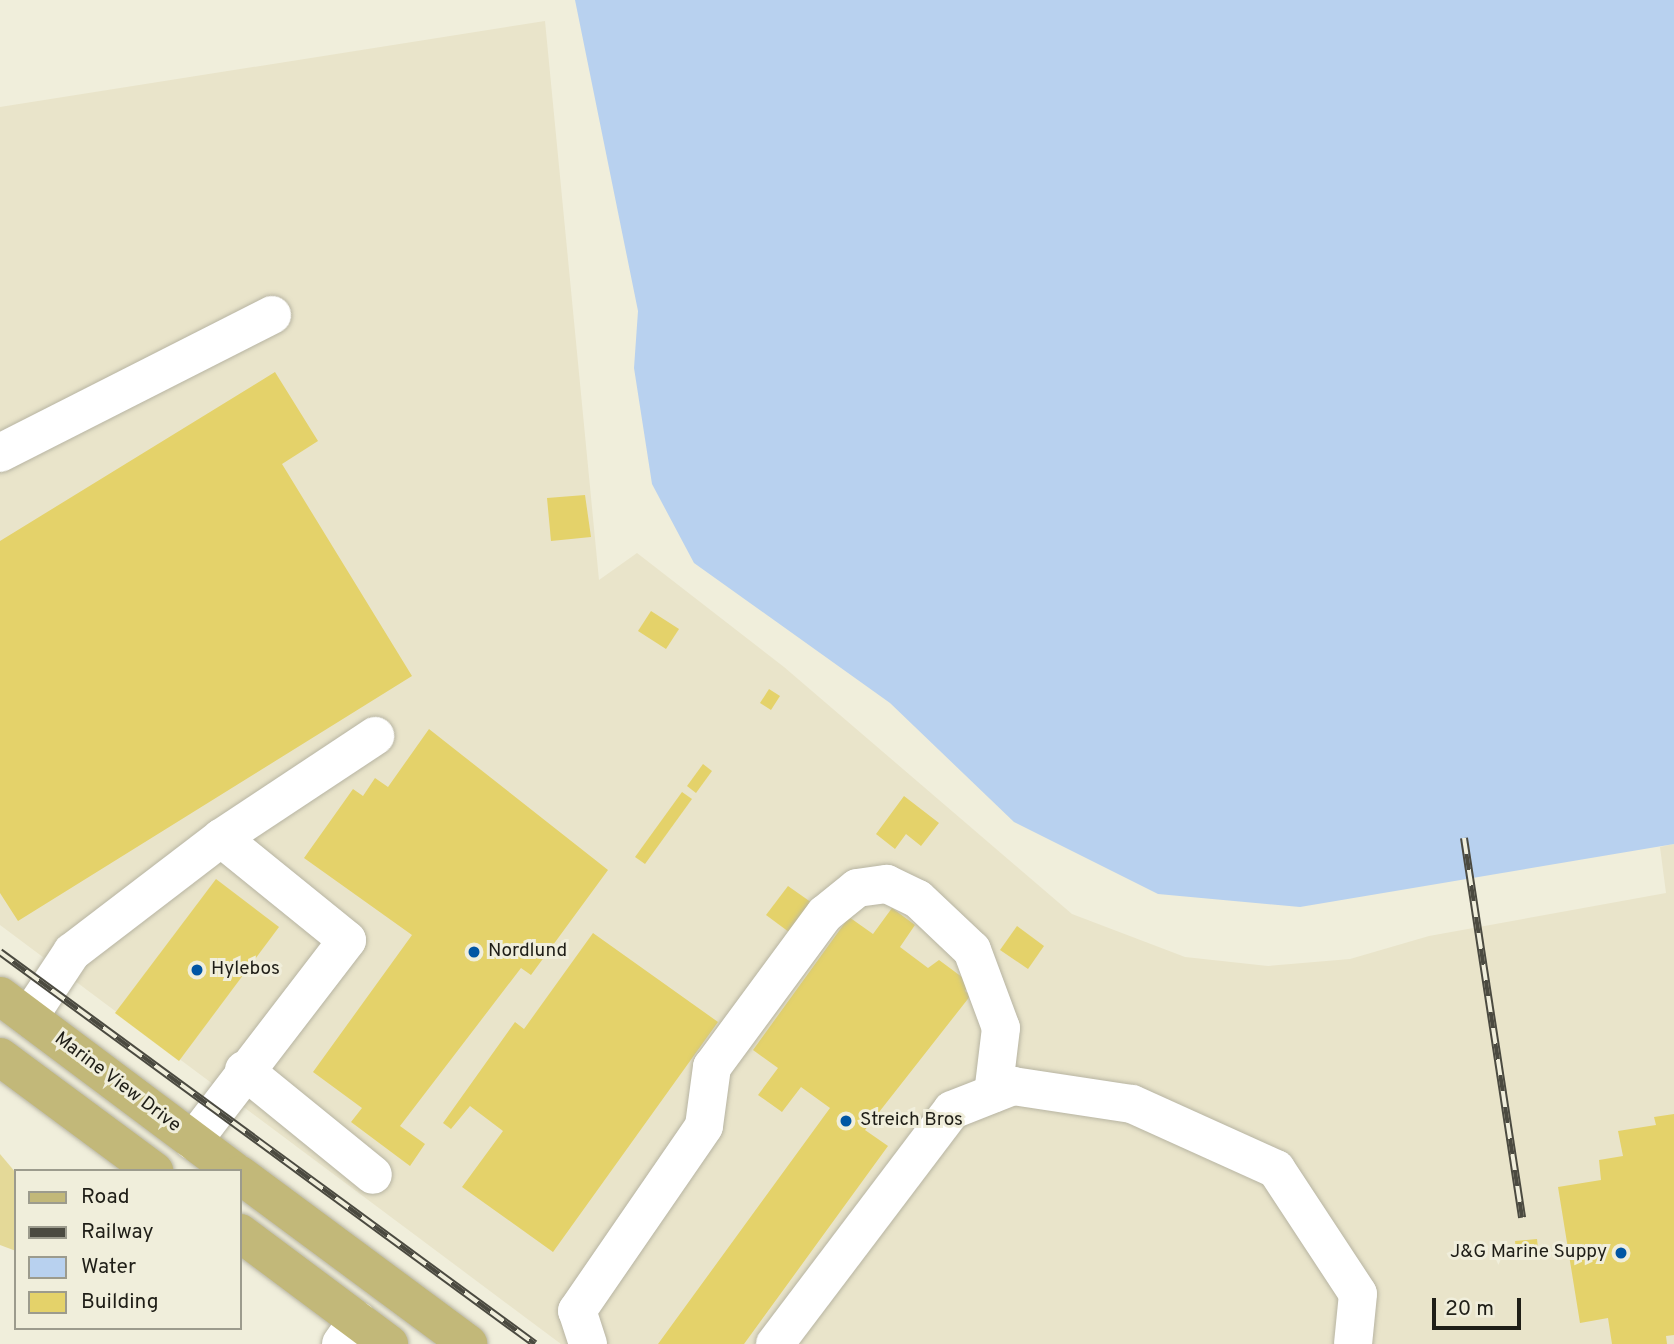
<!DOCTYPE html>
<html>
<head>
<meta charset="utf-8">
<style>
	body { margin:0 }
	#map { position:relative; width:1674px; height:1344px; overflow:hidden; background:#f0eedb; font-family:Overpass,sans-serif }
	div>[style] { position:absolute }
	.built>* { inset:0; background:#e9e4ca }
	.green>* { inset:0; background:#e4d998 }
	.water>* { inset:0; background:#b8d1ef }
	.building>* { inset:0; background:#e4d26a }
	.roads { filter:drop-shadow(0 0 2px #b7b4a2) drop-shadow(0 0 2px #b7b4a2) }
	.minor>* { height:38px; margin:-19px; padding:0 19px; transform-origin:19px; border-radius:19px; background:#fff }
	.major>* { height:38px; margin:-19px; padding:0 19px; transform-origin:19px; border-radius:19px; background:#c2b879 }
	.rail>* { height:8px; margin-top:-4px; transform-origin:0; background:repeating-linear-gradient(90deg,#f0eedb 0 16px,#4b4a40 0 32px); box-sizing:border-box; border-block:2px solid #4b4a40 }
	.dots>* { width:19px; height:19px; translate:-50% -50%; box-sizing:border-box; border:4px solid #f0eedb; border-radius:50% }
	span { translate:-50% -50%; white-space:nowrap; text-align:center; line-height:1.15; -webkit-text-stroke:6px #f0eedb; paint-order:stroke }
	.poi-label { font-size:19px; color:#1f1e17 }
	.left { translate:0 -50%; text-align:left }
	.right { translate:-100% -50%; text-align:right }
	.street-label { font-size:19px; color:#1f1e17 }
	.legend { position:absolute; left:14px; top:1169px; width:228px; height:161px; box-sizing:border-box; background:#f0eedb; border:2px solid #9c9b8d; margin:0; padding:9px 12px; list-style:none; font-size:21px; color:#1f1e17 }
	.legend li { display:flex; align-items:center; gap:14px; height:35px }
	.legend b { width:35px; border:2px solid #9c9b8d }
	.scale { position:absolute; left:1432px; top:1298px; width:89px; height:32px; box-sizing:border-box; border:4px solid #1f1e17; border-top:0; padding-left:9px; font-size:21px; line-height:24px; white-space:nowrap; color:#1f1e17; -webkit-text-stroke:5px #f0eedb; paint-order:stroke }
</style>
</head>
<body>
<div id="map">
	<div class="built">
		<i style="clip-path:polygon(545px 21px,599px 580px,637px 553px,784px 667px,1072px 914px,1185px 957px,1268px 966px,1350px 959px,1429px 936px,1666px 893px,1660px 847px,1674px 844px,1674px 1344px,561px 1344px,0 925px,0 107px)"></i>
	</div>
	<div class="green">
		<i style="clip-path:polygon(0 1154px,16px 1173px,16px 1251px,0 1245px)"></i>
	</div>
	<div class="water">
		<i style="clip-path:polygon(575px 0,1674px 0,1674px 844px,1300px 907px,1158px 894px,1014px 822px,890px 703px,694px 563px,652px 484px,634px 368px,638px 311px)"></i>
	</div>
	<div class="building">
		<i style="clip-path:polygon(275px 372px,318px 441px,282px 464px,412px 676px,18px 921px,0 893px,0 541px)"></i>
		<i style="clip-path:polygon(585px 495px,591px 537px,551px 541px,547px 498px)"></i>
		<i style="clip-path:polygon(651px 611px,679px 629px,666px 649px,638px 631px)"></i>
		<i style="clip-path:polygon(769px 689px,780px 696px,771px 710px,760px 703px)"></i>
		<i style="clip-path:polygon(429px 729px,608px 870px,531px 975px,521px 968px,400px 1126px,425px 1144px,410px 1166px,351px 1122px,362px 1108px,313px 1072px,412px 935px,304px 858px,353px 789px,363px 796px,375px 778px,388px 787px)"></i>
		<i style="clip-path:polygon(703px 764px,712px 771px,696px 793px,687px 786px)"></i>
		<i style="clip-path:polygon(682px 792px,692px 799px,645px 864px,635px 857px)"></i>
		<i style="clip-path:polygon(904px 796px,939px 823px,921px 846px,906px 834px,895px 849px,876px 834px)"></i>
		<i style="clip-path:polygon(216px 879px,279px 927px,179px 1061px,115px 1013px)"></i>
		<i style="clip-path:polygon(788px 886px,815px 905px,793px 935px,766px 915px)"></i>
		<i style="clip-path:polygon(892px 908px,915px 925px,900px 947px,928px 968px,939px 960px,970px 983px,965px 991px,971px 995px,865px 1130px,888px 1146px,744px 1344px,658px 1344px,830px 1108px,801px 1087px,782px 1112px,758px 1095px,778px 1068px,753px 1050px,849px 917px,873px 934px)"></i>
		<i style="clip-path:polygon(1017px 926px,1044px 946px,1028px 969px,1000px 950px)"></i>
		<i style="clip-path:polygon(593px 933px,718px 1022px,553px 1252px,462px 1187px,503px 1131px,470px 1106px,451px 1129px,443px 1123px,515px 1022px,524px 1029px)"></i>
		<i style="clip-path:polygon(1674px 1114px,1674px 1335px,1666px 1336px,1667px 1344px,1612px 1344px,1608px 1318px,1580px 1323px,1558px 1187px,1601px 1180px,1599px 1160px,1623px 1156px,1618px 1131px,1656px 1125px,1654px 1117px)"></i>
		<i style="clip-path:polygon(1537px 1239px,1539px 1258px,1517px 1260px,1515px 1241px)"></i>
	</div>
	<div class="roads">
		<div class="minor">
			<i style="left:0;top:453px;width:305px;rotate:-26.9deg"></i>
			<i style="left:29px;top:1017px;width:78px;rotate:-56.5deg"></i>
			<i style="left:72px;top:952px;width:188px;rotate:-37.4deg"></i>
			<i style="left:221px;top:838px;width:185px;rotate:-33.5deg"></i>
			<i style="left:244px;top:1070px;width:166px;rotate:39.1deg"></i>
			<i style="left:193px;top:1141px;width:253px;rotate:-52.5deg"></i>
			<i style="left:347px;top:940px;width:162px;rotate:-141deg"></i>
			<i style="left:341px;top:1344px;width:29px;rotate:-55deg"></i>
			<i style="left:588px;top:1344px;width:35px;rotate:-108deg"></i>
			<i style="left:577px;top:1311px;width:224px;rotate:-55.5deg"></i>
			<i style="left:704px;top:1126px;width:60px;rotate:-82.3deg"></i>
			<i style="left:712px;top:1067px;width:190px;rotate:-53.6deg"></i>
			<i style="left:825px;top:914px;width:41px;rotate:-39.1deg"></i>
			<i style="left:857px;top:888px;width:30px;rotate:-8deg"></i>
			<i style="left:887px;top:884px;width:34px;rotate:26deg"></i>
			<i style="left:918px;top:899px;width:74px;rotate:43.4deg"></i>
			<i style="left:972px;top:950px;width:83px;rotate:69.6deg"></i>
			<i style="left:1001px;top:1028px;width:66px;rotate:96.9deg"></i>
			<i style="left:775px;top:1344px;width:293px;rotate:-52.9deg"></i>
			<i style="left:952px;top:1110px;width:66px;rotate:-21.5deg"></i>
			<i style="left:1013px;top:1086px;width:120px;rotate:8.6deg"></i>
			<i style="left:1132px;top:1104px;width:158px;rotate:24.3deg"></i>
			<i style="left:1276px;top:1169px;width:149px;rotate:56.7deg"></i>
			<i style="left:1358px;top:1294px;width:50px;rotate:95.7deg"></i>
		</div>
		<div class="major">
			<i style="left:0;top:996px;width:292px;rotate:36.8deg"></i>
			<i style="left:0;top:1057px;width:192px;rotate:36.5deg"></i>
			<i style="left:240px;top:1175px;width:284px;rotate:36.5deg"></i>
			<i style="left:240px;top:1233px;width:186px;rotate:36.7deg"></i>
		</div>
	</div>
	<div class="rail">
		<i style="left:1464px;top:838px;width:384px;rotate:81.3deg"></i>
		<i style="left:0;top:952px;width:663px;rotate:36.23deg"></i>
	</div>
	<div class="dots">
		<i style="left:474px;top:952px;background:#0056a4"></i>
		<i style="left:197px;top:970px;background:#0056a4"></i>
		<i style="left:846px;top:1121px;background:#0056a4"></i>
		<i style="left:1621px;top:1253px;background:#0056a4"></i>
	</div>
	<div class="poi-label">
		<span class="left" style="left:488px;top:952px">Nordlund</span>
		<span class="left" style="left:211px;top:970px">Hylebos</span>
		<span class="left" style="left:860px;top:1121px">Streich Bros</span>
		<span class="right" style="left:1607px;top:1253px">J&amp;G Marine Suppy</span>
	</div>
	<div class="street-label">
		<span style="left:117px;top:1083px;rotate:37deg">Marine View Drive</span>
	</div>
	<ul class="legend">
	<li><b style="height:9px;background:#c2b879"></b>Road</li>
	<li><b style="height:9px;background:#4b4a40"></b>Railway</li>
	<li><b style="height:19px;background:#b8d1ef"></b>Water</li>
	<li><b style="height:19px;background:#e4d26a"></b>Building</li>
	</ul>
	<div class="scale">20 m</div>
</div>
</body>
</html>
